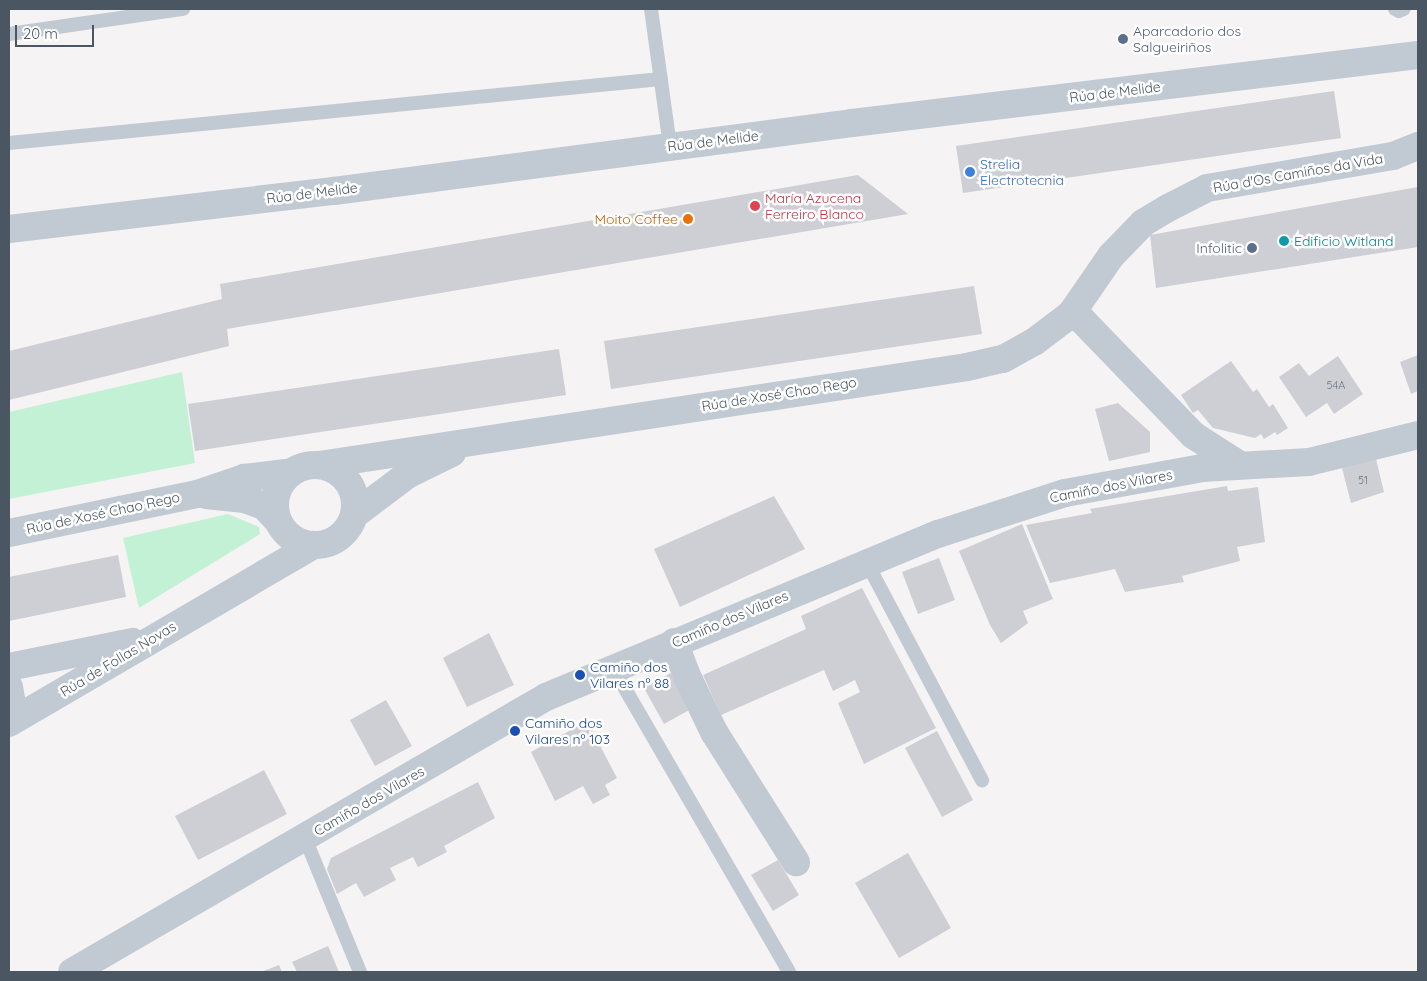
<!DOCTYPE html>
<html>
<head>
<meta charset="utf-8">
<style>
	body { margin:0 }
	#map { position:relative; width:1427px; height:981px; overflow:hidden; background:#f5f3f3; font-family:Quicksand,sans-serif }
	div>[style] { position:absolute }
	.green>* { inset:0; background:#c3f1d5 }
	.building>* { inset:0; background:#cdcfd5 }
	.service>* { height:14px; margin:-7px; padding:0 7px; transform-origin:7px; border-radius:7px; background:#c1cad2 }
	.minor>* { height:28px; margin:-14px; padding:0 14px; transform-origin:14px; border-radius:14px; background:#c1cad2 }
	.minor>.ring { margin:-14px; padding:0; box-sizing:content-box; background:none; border:28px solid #c1cad2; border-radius:50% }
	.dots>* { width:14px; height:14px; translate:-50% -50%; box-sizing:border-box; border:2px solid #fff; border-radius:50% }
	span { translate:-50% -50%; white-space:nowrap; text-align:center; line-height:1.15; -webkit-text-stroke:5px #fff; paint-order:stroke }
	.number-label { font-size:11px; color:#6b747e }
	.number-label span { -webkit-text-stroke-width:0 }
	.service-label { font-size:14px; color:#4e5e75 }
	.left { translate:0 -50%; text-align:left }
	.right { translate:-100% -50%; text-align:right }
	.street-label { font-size:14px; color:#4a5661 }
	.shop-label { font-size:14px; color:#366cbe }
	.health-label { font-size:14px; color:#be3a42 }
	.food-label { font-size:14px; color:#c56008 }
	.culture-label { font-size:14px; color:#0d838f }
	.transit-label { font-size:14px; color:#164399 }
	.frame { position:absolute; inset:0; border:10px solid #4a5661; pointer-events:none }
	.scale { position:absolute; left:15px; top:25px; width:79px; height:22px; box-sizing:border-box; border:2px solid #4a5661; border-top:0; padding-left:6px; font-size:15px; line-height:18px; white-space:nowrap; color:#4a5661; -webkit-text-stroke:4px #fff; paint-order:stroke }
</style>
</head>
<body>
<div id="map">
	<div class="green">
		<i style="clip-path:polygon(182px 372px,195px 463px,9px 499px,9px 412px)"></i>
		<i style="clip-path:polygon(228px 514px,259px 527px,260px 534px,139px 608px,123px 538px)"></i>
	</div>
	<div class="building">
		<i style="clip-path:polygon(1334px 91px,1341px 138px,963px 193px,956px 146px)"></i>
		<i style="clip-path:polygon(858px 175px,908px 214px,227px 329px,229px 346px,9px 400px,9px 351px,222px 299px,220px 284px)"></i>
		<i style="clip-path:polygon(1418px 187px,1418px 247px,1156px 288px,1150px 235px)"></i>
		<i style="clip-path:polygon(974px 286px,982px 334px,611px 389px,604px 341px)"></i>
		<i style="clip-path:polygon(559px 349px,566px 395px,195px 451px,188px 404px)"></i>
		<i style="clip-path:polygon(1418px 355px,1418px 391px,1411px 394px,1400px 362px)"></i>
		<i style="clip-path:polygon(1338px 356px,1363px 394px,1334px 414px,1327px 403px,1306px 417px,1279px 377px,1299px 363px,1309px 376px)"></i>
		<i style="clip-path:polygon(1231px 361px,1253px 392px,1257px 389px,1269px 407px,1273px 404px,1288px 428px,1277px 435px,1275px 432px,1264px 439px,1261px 434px,1255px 438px,1213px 428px,1198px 410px,1193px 413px,1181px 395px)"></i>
		<i style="clip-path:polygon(1118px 403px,1150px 432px,1150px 452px,1109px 461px,1095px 409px)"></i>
		<i style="clip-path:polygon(1376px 459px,1384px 492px,1351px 503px,1342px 468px)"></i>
		<i style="clip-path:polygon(1227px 486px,1228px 491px,1258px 487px,1265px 542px,1237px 547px,1240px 561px,1182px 576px,1184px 582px,1125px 592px,1115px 569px,1050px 583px,1026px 525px,1092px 513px,1090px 509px)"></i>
		<i style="clip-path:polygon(774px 496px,805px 549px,680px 607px,654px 549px)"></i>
		<i style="clip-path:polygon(1022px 524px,1053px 599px,1023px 611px,1028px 623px,1001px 643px,990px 625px,959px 551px)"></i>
		<i style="clip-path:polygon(118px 555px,126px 597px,9px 621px,9px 577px)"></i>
		<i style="clip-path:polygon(939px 558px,955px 600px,918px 614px,902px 572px)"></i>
		<i style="clip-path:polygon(862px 588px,936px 728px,864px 764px,838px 703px,860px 692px,855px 680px,833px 691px,824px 670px,721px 715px,703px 675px,806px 629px,801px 616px)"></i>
		<i style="clip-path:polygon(489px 633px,514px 685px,467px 707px,443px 658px)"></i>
		<i style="clip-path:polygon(671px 673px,691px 709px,664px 724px,644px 688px)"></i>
		<i style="clip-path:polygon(386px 700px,412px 746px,375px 766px,350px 720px)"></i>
		<i style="clip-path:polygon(587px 721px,617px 778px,605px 785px,610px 795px,593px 804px,583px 786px,555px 801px,531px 752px)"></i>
		<i style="clip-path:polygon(937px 731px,973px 800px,942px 817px,905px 748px)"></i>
		<i style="clip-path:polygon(264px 770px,287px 814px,198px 860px,175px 816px)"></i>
		<i style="clip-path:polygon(478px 782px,495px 818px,444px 846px,447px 852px,418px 867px,413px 857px,390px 868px,396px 880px,364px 897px,356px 883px,337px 894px,327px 869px,331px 858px)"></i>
		<i style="clip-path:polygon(908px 853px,951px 928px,899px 958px,855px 883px)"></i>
		<i style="clip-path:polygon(778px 860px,799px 895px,773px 911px,751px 875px)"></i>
		<i style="clip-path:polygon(328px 946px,339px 972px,297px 972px,292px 962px)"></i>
		<i style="clip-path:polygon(279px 965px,282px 972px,261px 972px)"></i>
	</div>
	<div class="service">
		<i style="left:651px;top:9px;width:138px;rotate:82.1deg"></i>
		<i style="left:1395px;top:9px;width:4px;rotate:27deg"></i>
		<i style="left:1399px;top:11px;width:5px;rotate:-22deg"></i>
		<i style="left:9px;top:34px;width:176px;rotate:-8.2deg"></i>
		<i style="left:9px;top:143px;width:655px;rotate:-5.61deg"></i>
		<i style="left:867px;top:563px;width:246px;rotate:62.1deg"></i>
		<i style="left:613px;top:668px;width:351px;rotate:59.9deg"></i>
		<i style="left:305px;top:838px;width:145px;rotate:67.7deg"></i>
	</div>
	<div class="minor">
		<i style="left:9px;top:229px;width:327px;rotate:-6.7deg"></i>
		<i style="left:334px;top:191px;width:522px;rotate:-7.48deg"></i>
		<i style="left:852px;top:123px;width:570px;rotate:-6.85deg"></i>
		<i style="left:1071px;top:314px;width:13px;rotate:29deg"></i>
		<i style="left:1082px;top:320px;width:160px;rotate:46deg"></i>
		<i style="left:1193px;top:435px;width:56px;rotate:32.6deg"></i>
		<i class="ring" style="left:275px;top:465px;width:52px;height:52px"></i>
		<i style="left:319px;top:465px;width:655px;rotate:-8.6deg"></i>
		<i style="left:967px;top:367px;width:37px;rotate:-13deg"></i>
		<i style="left:1003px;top:359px;width:35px;rotate:-29deg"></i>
		<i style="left:1034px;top:342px;width:46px;rotate:-37.1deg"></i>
		<i style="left:1071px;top:314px;width:70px;rotate:-55.4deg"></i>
		<i style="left:1111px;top:256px;width:46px;rotate:-45.9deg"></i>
		<i style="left:1143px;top:223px;width:29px;rotate:-31deg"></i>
		<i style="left:1168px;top:208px;width:44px;rotate:-27.1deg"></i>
		<i style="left:1207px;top:188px;width:189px;rotate:-9.8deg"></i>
		<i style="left:1393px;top:156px;width:27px;rotate:-22deg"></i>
		<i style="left:206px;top:495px;width:39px;rotate:6deg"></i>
		<i style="left:245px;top:499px;width:20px;rotate:20deg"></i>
		<i style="left:264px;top:506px;width:19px;rotate:47deg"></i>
		<i style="left:354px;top:515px;width:66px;rotate:-37deg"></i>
		<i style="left:407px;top:475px;width:50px;rotate:-26.1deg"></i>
		<i style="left:9px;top:533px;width:192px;rotate:-11.7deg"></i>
		<i style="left:197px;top:494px;width:50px;rotate:-18.8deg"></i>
		<i style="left:244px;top:478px;width:48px;rotate:-7.1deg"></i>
		<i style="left:674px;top:642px;width:39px;rotate:69deg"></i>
		<i style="left:688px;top:678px;width:60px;rotate:64.3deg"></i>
		<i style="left:714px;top:732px;width:154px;rotate:57.8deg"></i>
		<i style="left:9px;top:667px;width:126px;rotate:-11.5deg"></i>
		<i style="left:9px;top:687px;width:17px;rotate:80deg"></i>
		<i style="left:12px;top:704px;width:15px;rotate:101deg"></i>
		<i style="left:9px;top:723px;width:353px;rotate:-30.3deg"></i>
		<i style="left:72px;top:972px;width:548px;rotate:-30.12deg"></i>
		<i style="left:546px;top:697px;width:425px;rotate:-22.6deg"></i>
		<i style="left:938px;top:534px;width:133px;rotate:-17.9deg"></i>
		<i style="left:1065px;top:493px;width:139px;rotate:-10.3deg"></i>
		<i style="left:1202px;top:468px;width:107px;rotate:-3.2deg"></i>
		<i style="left:1309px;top:462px;width:112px;rotate:-13.9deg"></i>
	</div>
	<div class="dots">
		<i style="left:1123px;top:39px;background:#5c6f8a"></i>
		<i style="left:970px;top:172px;background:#3f7fe0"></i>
		<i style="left:755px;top:206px;background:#e0444e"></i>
		<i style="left:688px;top:219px;background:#e8710a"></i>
		<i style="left:1284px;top:241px;background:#0f9aa8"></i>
		<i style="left:1252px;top:248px;background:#5c6f8a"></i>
		<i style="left:580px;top:675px;background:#1a4fb4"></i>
		<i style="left:515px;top:731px;background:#1a4fb4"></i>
	</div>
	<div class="number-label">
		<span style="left:1336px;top:385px">54A</span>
		<span style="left:1363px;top:480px">51</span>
	</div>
	<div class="service-label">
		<span class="left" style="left:1133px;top:39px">Aparcadorio dos<br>Salgueiriños</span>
		<span class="right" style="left:1242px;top:248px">Infolitic</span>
	</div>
	<div class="street-label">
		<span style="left:1115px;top:92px;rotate:-7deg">Rúa de Melide</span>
		<span style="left:713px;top:141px;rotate:-7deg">Rúa de Melide</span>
		<span style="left:1298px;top:173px;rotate:-10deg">Rúa d'Os Camiños da Vida</span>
		<span style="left:312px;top:193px;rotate:-7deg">Rúa de Melide</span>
		<span style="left:779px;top:394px;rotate:-9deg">Rúa de Xosé Chao Rego</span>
		<span style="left:1111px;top:486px;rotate:-11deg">Camiño dos Vilares</span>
		<span style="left:103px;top:513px;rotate:-12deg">Rúa de Xosé Chao Rego</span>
		<span style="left:730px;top:619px;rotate:-23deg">Camiño dos Vilares</span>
		<span style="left:118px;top:659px;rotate:-31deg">Rúa de Follas Novas</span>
		<span style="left:369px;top:801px;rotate:-30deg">Camiño dos Vilares</span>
	</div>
	<div class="shop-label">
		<span class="left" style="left:980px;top:172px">Strelia<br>Electrotecnia</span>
	</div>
	<div class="health-label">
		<span class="left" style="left:765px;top:206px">María Azucena<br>Ferreiro Blanco</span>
	</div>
	<div class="food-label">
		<span class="right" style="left:678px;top:219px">Moito Coffee</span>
	</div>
	<div class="culture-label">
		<span class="left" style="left:1294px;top:241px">Edificio Witland</span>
	</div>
	<div class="transit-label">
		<span class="left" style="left:590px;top:675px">Camiño dos<br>Vilares nº 88</span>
		<span class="left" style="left:525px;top:731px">Camiño dos<br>Vilares nº 103</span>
	</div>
	<div class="frame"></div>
	<div class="scale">20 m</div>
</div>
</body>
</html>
